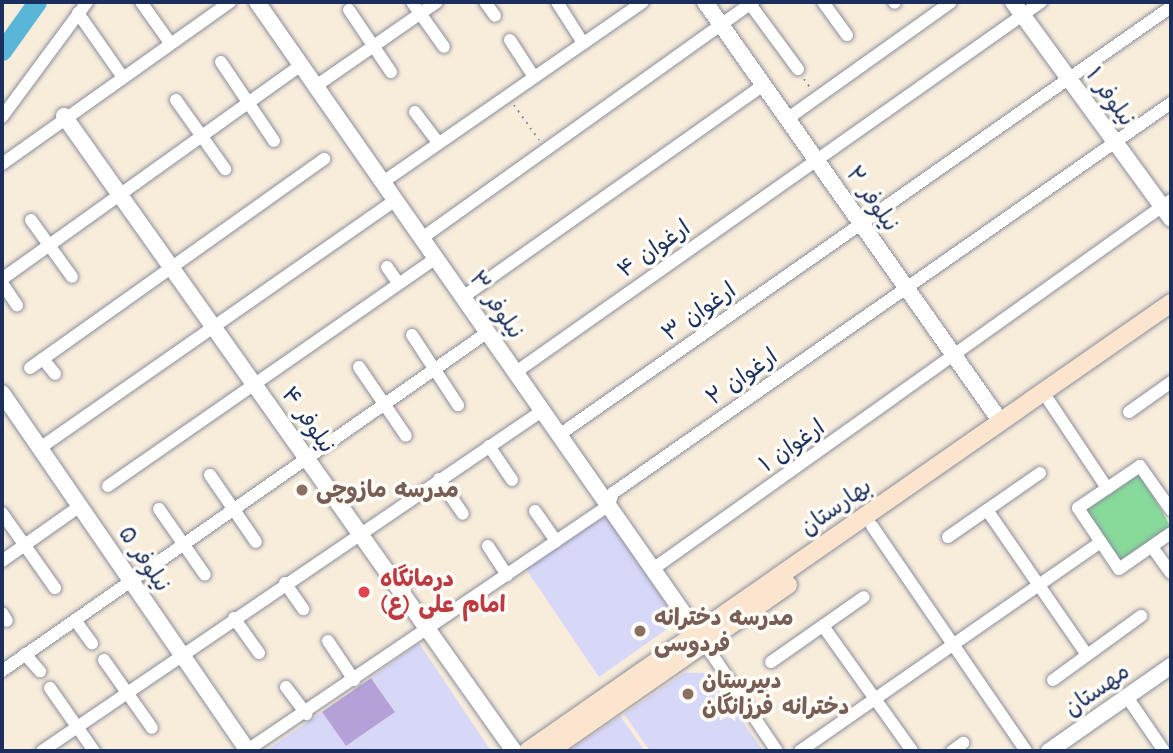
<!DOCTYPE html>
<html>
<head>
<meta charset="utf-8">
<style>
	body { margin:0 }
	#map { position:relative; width:1173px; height:753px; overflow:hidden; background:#f8ecdb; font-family:"Comic Neue","Playpen Sans Arabic",sans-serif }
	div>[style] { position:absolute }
	.built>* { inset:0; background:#d7d7f8 }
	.green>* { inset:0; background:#88da9b }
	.river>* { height:19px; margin:-9.5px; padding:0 9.5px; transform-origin:9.5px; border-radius:9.5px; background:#5ab6d8 }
	.building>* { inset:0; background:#b4a1d8 }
	.path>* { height:2px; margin-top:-1px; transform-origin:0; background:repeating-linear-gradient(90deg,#8a8e9c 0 2px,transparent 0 7px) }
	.roads { filter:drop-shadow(0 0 2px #8a8e9c) drop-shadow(0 0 2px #8a8e9c) }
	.minor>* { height:12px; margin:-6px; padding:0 6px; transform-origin:6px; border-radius:6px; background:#fff }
	.tertiary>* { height:16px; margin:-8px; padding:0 8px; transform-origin:8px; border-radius:8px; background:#fff }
	.secondary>* { height:18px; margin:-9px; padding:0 9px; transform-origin:9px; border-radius:9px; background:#fbe5cf }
	.dots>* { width:19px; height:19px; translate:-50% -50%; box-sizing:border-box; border:4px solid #fdfcf7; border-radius:50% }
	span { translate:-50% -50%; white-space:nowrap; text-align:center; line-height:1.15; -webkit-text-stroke:7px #fdfcf7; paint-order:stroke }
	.street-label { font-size:23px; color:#1b2f5e }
	.education-label { font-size:23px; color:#785e54; font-weight:700 }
	.left { translate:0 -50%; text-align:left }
	.health-label { font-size:23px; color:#be3a42; font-weight:700 }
	.frame { position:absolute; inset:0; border:4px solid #1b2f5e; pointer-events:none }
</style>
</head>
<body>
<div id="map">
	<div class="built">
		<i style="clip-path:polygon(606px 514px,671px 612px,667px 629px,599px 677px,526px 569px)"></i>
		<i style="clip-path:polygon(419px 643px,491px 751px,267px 750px,322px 712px,346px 746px,367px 732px,395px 711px,371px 678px)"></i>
		<i style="clip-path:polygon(684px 673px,709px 673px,763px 751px,650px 751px,624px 714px)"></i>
		<i style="clip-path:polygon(620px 716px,645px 751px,569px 751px)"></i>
	</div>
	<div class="green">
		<i style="clip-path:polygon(1139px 472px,1171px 527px,1121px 561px,1085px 509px)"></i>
	</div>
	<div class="river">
		<i style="left:2px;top:51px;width:60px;rotate:-54.5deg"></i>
	</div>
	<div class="building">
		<i style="clip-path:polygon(371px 678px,395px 712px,346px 746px,322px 712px)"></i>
	</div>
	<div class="path">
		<i style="left:804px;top:79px;width:12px;rotate:55deg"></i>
		<i style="left:514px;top:105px;width:43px;rotate:54.5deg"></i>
	</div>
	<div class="roads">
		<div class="minor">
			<i style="left:141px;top:2px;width:50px;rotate:54.7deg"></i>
			<i style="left:412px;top:2px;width:55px;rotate:54.6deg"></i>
			<i style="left:485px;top:2px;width:17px;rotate:54deg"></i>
			<i style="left:557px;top:2px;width:49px;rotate:57.6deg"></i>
			<i style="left:823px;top:2px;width:41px;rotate:54deg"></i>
			<i style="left:894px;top:2px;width:1px;rotate:45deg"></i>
			<i style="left:750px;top:4px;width:81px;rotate:53.6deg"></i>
			<i style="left:349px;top:10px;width:75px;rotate:55.9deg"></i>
			<i style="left:78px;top:13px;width:77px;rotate:55.1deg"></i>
			<i style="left:510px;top:40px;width:44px;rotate:57deg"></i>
			<i style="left:221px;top:62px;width:95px;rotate:56.1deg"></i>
			<i style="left:316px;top:86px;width:147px;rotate:-34.8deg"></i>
			<i style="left:176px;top:100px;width:85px;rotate:54.6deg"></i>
			<i style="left:415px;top:112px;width:39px;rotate:53deg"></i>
			<i style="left:2px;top:117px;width:143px;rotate:-53.5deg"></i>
			<i style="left:787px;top:119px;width:201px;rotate:-35.5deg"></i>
			<i style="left:2px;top:164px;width:280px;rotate:-35.4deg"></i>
			<i style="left:383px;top:182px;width:316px;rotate:-34.7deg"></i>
			<i style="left:31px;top:220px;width:70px;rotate:54.3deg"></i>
			<i style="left:422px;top:238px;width:407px;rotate:-35.5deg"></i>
			<i style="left:387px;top:267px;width:19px;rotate:55deg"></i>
			<i style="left:2px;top:279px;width:368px;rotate:-35.6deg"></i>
			<i style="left:2px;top:283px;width:27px;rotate:56deg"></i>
			<i style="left:463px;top:297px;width:367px;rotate:-35.2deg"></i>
			<i style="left:412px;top:335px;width:84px;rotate:56.7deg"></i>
			<i style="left:43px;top:359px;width:19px;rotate:51deg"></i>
			<i style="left:359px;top:367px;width:83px;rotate:55.7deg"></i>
			<i style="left:30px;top:368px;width:361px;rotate:-35.4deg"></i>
			<i style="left:516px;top:372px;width:642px;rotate:-35.17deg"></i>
			<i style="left:1049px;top:401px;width:105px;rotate:56.3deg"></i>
			<i style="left:1129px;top:412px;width:52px;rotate:-35.5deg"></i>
			<i style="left:559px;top:435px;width:747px;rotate:-34.97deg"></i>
			<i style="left:489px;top:446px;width:41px;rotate:55.9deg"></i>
			<i style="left:40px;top:448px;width:433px;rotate:-34.9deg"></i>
			<i style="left:210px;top:475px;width:81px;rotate:55.5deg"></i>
			<i style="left:439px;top:479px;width:42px;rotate:55.6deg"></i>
			<i style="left:108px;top:486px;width:399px;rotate:-34.8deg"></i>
			<i style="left:159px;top:509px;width:80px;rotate:55.1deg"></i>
			<i style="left:987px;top:510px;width:176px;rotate:55.4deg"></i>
			<i style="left:1171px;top:510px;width:54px;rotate:-125.2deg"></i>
			<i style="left:1140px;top:466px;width:75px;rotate:145.9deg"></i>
			<i style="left:1078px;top:508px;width:73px;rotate:56.1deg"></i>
			<i style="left:1119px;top:569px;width:63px;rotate:-34.7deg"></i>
			<i style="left:535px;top:511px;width:37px;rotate:55deg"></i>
			<i style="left:2px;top:513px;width:92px;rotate:54.8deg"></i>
			<i style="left:872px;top:526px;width:273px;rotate:55.6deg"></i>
			<i style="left:948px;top:537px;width:112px;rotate:-34.8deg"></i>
			<i style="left:488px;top:546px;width:35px;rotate:57deg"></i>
			<i style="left:1152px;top:547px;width:32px;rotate:54deg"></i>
			<i style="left:2px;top:561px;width:95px;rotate:-35.2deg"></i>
			<i style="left:653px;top:569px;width:636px;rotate:-35.46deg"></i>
			<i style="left:285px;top:583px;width:32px;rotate:55deg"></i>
			<i style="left:2px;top:613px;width:9px;rotate:58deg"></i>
			<i style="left:234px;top:618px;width:43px;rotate:54.5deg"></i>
			<i style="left:75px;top:620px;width:29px;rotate:54deg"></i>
			<i style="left:823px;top:626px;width:153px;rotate:54.5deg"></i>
			<i style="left:328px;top:641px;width:47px;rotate:56.3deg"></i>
			<i style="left:705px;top:644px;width:129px;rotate:56.1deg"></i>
			<i style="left:25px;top:654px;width:23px;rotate:49deg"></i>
			<i style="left:104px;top:660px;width:83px;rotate:54.8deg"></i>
			<i style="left:771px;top:662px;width:113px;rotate:-35deg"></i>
			<i style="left:2px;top:671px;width:593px;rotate:-34.9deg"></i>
			<i style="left:1053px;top:680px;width:109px;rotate:-36deg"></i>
			<i style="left:286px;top:687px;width:34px;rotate:53deg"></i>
			<i style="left:50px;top:688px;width:77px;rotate:55.1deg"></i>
			<i style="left:1127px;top:697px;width:65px;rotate:55.6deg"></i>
			<i style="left:42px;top:751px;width:605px;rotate:-34.22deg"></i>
			<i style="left:246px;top:751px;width:439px;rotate:-34.1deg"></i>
			<i style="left:609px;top:505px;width:13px;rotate:-72deg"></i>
			<i style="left:613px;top:493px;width:681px;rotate:-34.95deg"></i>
			<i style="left:800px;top:751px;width:366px;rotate:-34.8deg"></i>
			<i style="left:952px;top:751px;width:14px;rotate:-36deg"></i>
		</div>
		<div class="tertiary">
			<i style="left:257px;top:2px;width:771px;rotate:55.09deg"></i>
			<i style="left:705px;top:2px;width:514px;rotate:54.83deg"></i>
			<i style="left:1013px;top:2px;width:268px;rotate:53.9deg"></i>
			<i style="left:64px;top:116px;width:778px;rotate:54.68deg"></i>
			<i style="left:2px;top:393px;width:434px;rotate:55.5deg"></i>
			<i style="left:1049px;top:751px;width:149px;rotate:-34.9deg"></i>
		</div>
		<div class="secondary">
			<i style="left:528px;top:751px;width:784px;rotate:-34.87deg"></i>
			<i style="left:549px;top:751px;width:291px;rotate:-34.8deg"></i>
		</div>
	</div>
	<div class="dots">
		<i style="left:302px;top:490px;background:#8d6e63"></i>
		<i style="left:364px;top:592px;background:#e0444e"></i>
		<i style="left:640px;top:631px;background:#8d6e63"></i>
		<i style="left:688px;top:694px;background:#8d6e63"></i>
	</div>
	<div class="street-label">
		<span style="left:1110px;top:97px;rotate:54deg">نیلوفر ۱</span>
		<span style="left:872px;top:199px;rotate:55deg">نیلوفر ۲</span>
		<span style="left:654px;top:249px;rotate:-35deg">ارغوان ۴</span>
		<span style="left:496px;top:305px;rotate:55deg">نیلوفر ۳</span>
		<span style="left:699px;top:312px;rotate:-35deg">ارغوان ۳</span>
		<span style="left:742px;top:377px;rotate:-35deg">ارغوان ۲</span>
		<span style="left:308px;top:420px;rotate:55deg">نیلوفر ۴</span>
		<span style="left:792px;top:446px;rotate:-35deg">ارغوان ۱</span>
		<span style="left:836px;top:507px;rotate:-35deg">بهارستان</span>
		<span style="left:144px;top:559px;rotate:56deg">نیلوفر ۵</span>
		<span style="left:1097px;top:690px;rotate:-35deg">مهستان</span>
	</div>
	<div class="education-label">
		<span class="left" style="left:316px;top:490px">مدرسه مازوچی</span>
		<span class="left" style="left:654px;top:631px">مدرسه دخترانه<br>فردوسی</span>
		<span class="left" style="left:702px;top:694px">دبیرستان<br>دخترانه فرزانگان</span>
	</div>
	<div class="health-label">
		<span class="left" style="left:380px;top:592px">درمانگاه<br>امام علی (ع)</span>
	</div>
	<div class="frame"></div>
</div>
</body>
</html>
